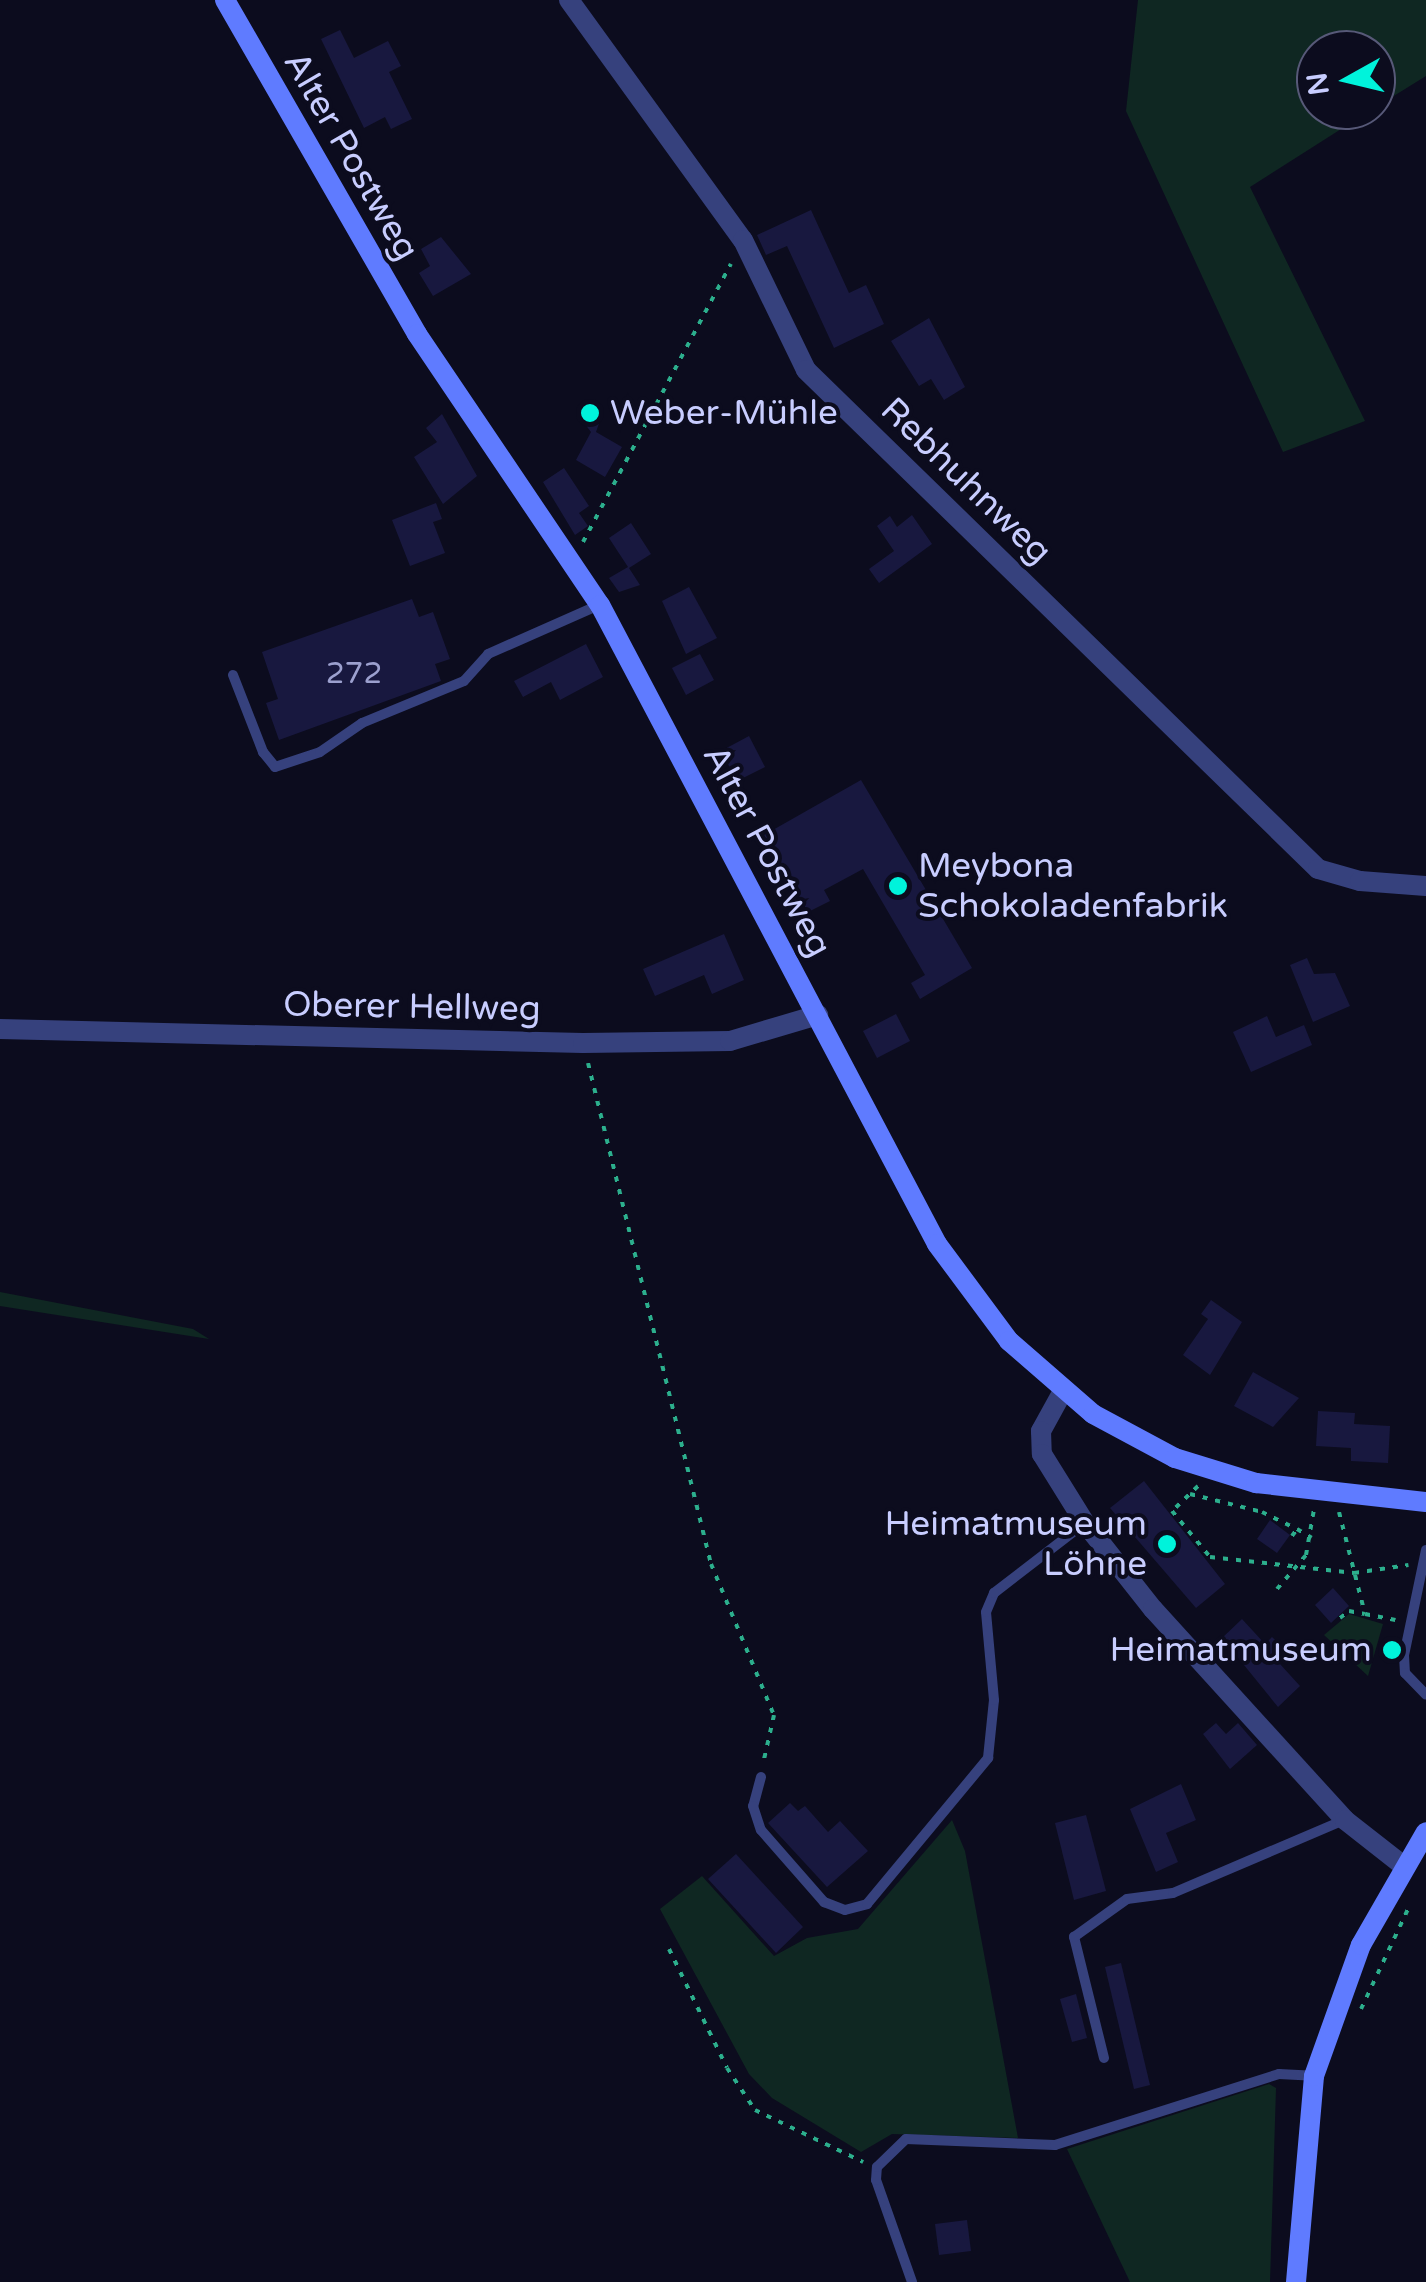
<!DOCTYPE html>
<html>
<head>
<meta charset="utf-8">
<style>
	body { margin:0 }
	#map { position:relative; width:1426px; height:2282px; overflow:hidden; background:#0c0c1e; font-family:"Varela Round",sans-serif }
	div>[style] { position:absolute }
	.green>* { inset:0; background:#0f2722 }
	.building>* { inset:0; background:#18183f }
	.path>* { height:4px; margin-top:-2px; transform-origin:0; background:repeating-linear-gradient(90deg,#2caf8d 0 5px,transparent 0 13px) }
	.lane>* { height:10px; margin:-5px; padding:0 5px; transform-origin:5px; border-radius:5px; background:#36417d }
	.street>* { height:20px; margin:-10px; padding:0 10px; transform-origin:10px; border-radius:10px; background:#36417d }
	.secondary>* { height:20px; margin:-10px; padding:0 10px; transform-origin:10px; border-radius:10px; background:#5f7bff }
	.dots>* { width:28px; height:28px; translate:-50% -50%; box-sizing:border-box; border:5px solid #0c0c1e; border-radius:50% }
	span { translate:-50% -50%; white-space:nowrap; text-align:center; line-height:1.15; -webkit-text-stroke:8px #0c0c1e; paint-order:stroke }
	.number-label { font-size:30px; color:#9ca0cf }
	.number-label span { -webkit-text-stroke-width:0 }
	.street-label { font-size:35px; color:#c8cdff }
	.poi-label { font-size:35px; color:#c8cdff }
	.left { translate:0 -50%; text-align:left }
	.right { translate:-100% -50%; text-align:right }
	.north { position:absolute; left:1296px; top:30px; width:100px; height:100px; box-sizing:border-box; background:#0c0c1e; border:2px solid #575978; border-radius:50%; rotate:262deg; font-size:28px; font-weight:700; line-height:40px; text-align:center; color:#c8cdff }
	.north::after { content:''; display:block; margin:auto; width:35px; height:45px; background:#00f3db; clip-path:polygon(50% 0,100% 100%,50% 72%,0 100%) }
</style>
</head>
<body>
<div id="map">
	<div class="green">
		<i style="clip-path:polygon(1138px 0,1426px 0,1426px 76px,1376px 107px,1376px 50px,1316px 50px,1316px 110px,1371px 110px,1250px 187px,1365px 421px,1283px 452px,1126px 111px)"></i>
		<i style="clip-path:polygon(0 1292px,193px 1329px,209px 1339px,0 1306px)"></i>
		<i style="clip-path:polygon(1349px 1614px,1383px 1624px,1368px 1676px,1324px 1635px)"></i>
		<i style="clip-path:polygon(952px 1820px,965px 1851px,1018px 2138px,892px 2134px,861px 2152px,772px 2098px,749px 2074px,660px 1909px,702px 1876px,774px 1956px,807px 1938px,858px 1929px)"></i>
		<i style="clip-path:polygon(1269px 2084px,1276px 2088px,1270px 2282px,1130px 2282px,1067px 2149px)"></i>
	</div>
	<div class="building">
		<i style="clip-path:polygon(340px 30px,354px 58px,388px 41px,401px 66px,389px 72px,412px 119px,391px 129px,385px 117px,364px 128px,321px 39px)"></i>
		<i style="clip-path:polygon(811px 210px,849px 293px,866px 285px,884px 324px,834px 348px,787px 246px,766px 255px,757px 235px)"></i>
		<i style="clip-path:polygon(441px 237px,471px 274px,433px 296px,419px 273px,430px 266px,421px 249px)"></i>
		<i style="clip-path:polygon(929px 318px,965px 387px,944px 400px,931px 379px,919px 386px,891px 341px)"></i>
		<i style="clip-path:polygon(589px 401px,603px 412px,596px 432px,622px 447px,605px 477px,576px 460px,591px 432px,578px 415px)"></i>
		<i style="clip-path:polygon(442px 414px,477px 476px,443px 504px,414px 457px,437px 442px,426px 428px)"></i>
		<i style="clip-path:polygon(564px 468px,589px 506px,579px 513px,588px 526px,575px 535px,543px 482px)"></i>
		<i style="clip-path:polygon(436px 503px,442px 519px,433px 522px,445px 553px,410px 566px,392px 520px)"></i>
		<i style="clip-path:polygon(912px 515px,932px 544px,879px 583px,869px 569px,894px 551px,877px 526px,890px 516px,897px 527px)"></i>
		<i style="clip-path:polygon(631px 523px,651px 554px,629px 568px,640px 585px,619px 592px,609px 578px,628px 567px,609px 538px)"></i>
		<i style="clip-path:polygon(689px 587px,717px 638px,686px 654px,662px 601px)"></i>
		<i style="clip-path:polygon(412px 599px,419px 617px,433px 612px,450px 659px,435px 664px,441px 681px,279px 740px,266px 703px,278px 699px,262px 652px)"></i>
		<i style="clip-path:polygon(586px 644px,603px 677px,560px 700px,551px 682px,523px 697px,514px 681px)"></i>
		<i style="clip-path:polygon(700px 654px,714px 680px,686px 695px,672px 668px)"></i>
		<i style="clip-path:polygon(749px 736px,765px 767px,737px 781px,721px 751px)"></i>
		<i style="clip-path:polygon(861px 780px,972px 968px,920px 999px,911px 983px,925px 975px,863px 869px,824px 890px,830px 901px,808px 912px,764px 835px)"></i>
		<i style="clip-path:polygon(724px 934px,744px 980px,712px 994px,704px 975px,655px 996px,643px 969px)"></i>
		<i style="clip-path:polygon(1307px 958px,1314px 974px,1335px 973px,1350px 1006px,1313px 1022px,1290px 965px)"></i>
		<i style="clip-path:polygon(896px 1014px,910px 1041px,877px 1058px,863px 1031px)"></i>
		<i style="clip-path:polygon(1267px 1016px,1276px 1037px,1304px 1025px,1312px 1045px,1251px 1072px,1233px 1032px)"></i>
		<i style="clip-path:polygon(1211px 1300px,1242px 1322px,1210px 1375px,1183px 1355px,1208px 1319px,1201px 1314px)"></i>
		<i style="clip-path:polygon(1253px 1372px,1299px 1398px,1273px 1427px,1234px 1406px)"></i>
		<i style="clip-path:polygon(1318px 1411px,1355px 1413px,1354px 1424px,1390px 1426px,1388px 1463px,1351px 1461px,1351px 1448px,1316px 1446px)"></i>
		<i style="clip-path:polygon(1144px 1481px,1225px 1584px,1196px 1608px,1110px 1508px)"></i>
		<i style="clip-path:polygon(1270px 1520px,1290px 1535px,1277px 1553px,1257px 1539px)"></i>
		<i style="clip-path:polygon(1333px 1588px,1349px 1606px,1331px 1623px,1315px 1605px)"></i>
		<i style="clip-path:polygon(1242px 1619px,1265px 1644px,1272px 1637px,1290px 1654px,1280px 1664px,1300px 1686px,1278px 1707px,1222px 1638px)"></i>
		<i style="clip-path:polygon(1216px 1723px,1226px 1734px,1238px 1723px,1257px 1745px,1230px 1769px,1203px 1734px)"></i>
		<i style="clip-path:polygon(1181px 1784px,1196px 1820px,1166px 1833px,1178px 1862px,1156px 1872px,1130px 1809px)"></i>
		<i style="clip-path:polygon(790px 1803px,798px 1811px,805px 1806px,828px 1832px,840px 1821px,868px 1851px,827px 1887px,768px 1823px)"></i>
		<i style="clip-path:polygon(1086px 1815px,1106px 1891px,1074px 1900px,1055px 1823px)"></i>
		<i style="clip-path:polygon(736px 1854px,803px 1927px,776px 1953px,708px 1879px)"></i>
		<i style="clip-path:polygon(1121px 1963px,1150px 2085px,1134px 2089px,1105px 1967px)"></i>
		<i style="clip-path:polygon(1076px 1994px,1087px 2038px,1072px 2042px,1060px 1999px)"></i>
		<i style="clip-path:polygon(967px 2220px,971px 2251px,939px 2255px,935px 2224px)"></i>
	</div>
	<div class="path">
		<i style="left:583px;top:542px;width:315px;rotate:-62deg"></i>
		<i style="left:588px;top:1063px;width:516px;rotate:76.21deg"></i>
		<i style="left:711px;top:1564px;width:164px;rotate:67.4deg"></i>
		<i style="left:774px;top:1715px;width:50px;rotate:102.7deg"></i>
		<i style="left:1198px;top:1486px;width:36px;rotate:136deg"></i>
		<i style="left:1172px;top:1511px;width:60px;rotate:50.4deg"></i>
		<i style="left:1210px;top:1557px;width:145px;rotate:6.3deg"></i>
		<i style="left:1354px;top:1573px;width:55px;rotate:-8.4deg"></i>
		<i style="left:1190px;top:1494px;width:74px;rotate:14deg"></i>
		<i style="left:1262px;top:1512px;width:39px;rotate:26deg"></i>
		<i style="left:1339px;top:1512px;width:105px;rotate:75.7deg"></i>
		<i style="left:1365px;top:1614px;width:31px;rotate:11deg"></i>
		<i style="left:1292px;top:1536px;width:9px;rotate:-54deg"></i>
		<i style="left:1297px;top:1529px;width:17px;rotate:31deg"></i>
		<i style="left:1277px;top:1589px;width:45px;rotate:-49.5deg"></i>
		<i style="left:1306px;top:1555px;width:47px;rotate:-80.1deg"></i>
		<i style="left:1340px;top:1618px;width:11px;rotate:-38deg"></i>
		<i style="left:1349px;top:1611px;width:16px;rotate:11deg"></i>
		<i style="left:669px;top:1949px;width:132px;rotate:64deg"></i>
		<i style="left:727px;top:2068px;width:50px;rotate:56.3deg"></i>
		<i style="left:755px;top:2110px;width:120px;rotate:25.7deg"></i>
		<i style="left:1361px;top:2009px;width:115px;rotate:-64.8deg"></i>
	</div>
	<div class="lane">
		<i style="left:233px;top:675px;width:83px;rotate:68.7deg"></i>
		<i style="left:263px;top:752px;width:19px;rotate:51deg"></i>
		<i style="left:275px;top:767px;width:47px;rotate:-18.4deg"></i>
		<i style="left:320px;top:752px;width:51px;rotate:-34.6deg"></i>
		<i style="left:362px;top:723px;width:110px;rotate:-22.4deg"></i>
		<i style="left:464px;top:681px;width:36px;rotate:-48deg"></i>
		<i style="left:488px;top:654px;width:121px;rotate:-23.8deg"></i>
		<i style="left:1426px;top:1550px;width:107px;rotate:101.8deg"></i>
		<i style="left:1404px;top:1655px;width:18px;rotate:87deg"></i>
		<i style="left:1405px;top:1673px;width:30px;rotate:46deg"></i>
		<i style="left:761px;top:1777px;width:30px;rotate:105deg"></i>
		<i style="left:753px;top:1806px;width:25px;rotate:72deg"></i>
		<i style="left:761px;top:1830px;width:96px;rotate:48.8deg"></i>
		<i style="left:824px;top:1902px;width:22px;rotate:21deg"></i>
		<i style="left:845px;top:1910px;width:23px;rotate:-15deg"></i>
		<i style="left:867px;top:1904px;width:190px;rotate:-50.3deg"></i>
		<i style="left:988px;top:1758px;width:58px;rotate:-84.1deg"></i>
		<i style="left:994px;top:1700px;width:88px;rotate:-95.2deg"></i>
		<i style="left:986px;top:1612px;width:21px;rotate:-67deg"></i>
		<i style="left:994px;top:1593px;width:115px;rotate:-37.6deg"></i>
		<i style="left:1104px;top:2058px;width:125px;rotate:-103.9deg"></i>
		<i style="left:1074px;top:1937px;width:65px;rotate:-35.6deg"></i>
		<i style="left:1127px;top:1899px;width:46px;rotate:-7.4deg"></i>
		<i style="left:1173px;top:1893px;width:186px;rotate:-23.1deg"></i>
		<i style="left:912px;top:2282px;width:108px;rotate:-109.4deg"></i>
		<i style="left:876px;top:2180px;width:13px;rotate:-86deg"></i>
		<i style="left:877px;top:2167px;width:40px;rotate:-44deg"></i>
		<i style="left:906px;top:2139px;width:149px;rotate:2.3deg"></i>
		<i style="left:1055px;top:2145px;width:235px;rotate:-17.6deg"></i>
		<i style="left:1279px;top:2074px;width:34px;rotate:3deg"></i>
	</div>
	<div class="street">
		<i style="left:569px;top:0;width:296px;rotate:54.1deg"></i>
		<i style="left:743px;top:240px;width:144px;rotate:64.1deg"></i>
		<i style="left:806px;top:370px;width:715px;rotate:44.26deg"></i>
		<i style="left:1318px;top:869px;width:44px;rotate:15.9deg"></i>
		<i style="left:1360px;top:881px;width:66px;rotate:4.3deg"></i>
		<i style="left:0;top:1029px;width:583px;rotate:1.38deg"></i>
		<i style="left:583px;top:1043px;width:147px;rotate:-0.8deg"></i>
		<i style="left:730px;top:1041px;width:92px;rotate:-16.5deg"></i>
		<i style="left:1063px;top:1391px;width:46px;rotate:118.8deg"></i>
		<i style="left:1041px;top:1431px;width:23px;rotate:88deg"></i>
		<i style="left:1042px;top:1454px;width:81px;rotate:58.1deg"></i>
		<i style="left:1085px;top:1523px;width:110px;rotate:51.7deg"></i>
		<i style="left:1153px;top:1609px;width:285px;rotate:47.7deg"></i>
		<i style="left:1345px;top:1820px;width:76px;rotate:38.1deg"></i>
	</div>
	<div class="secondary">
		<i style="left:225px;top:0;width:385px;rotate:60.1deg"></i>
		<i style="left:417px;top:334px;width:327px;rotate:56deg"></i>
		<i style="left:600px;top:605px;width:722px;rotate:62.19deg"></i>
		<i style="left:937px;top:1244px;width:121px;rotate:53.4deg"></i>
		<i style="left:1009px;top:1341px;width:111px;rotate:41deg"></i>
		<i style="left:1093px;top:1414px;width:93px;rotate:28.2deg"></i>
		<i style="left:1175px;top:1458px;width:85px;rotate:17.2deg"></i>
		<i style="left:1256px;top:1483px;width:171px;rotate:6.4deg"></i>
		<i style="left:1296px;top:2282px;width:207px;rotate:-85deg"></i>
		<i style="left:1314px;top:2076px;width:139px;rotate:-70.3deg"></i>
		<i style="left:1361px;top:1945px;width:130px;rotate:-60.1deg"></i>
	</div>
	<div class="dots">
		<i style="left:590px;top:413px;background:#00f3db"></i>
		<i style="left:898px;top:886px;background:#00f3db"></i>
		<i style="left:1167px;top:1544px;background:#00f3db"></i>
		<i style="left:1392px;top:1650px;background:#00f3db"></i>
	</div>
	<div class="number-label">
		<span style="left:354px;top:674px">272</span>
	</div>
	<div class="street-label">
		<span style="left:351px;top:156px;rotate:60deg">Alter Postweg</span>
		<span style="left:966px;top:481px;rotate:44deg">Rebhuhnweg</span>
		<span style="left:767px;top:851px;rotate:62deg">Alter Postweg</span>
		<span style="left:412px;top:1007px;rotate:1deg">Oberer Hellweg</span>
	</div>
	<div class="poi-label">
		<span class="left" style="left:610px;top:413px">Weber-Mühle</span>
		<span class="left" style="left:918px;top:886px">Meybona<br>Schokoladenfabrik</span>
		<span class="right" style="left:1147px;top:1544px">Heimatmuseum<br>Löhne</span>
		<span class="right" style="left:1372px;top:1650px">Heimatmuseum</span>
	</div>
	<div class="north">N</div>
</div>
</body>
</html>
